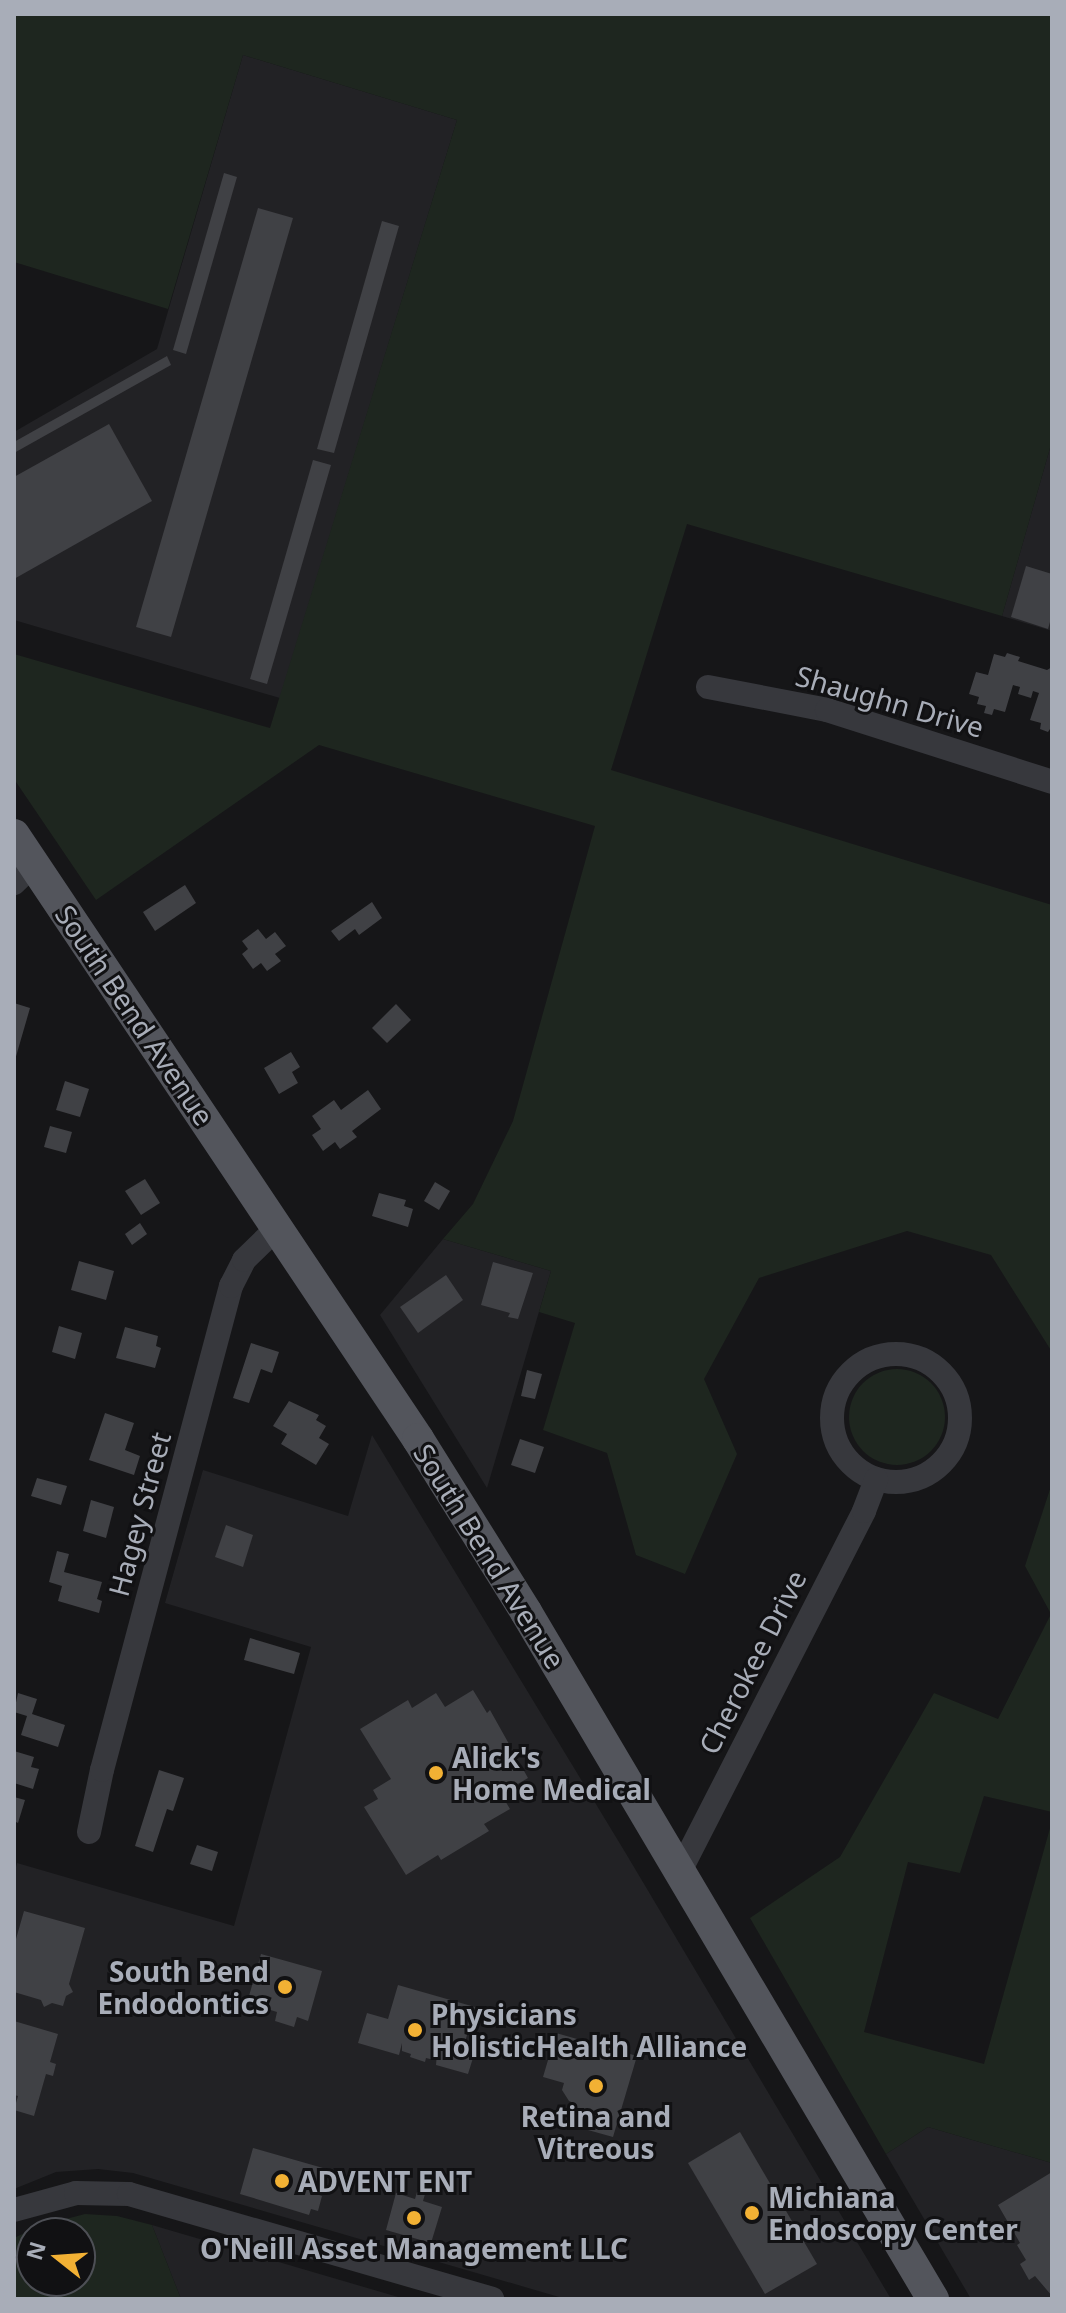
<!DOCTYPE html>
<html>
<head>
<meta charset="utf-8">
<style>
	body { margin:0 }
	#map { position:relative; width:1066px; height:2313px; overflow:hidden; background:#161618; font-family:"Noto Sans",sans-serif }
	div>[style] { position:absolute }
	.built>* { inset:0; background:#222225 }
	.green>* { inset:0; background:#1e261f }
	.round { border-radius:50% }
	.building>* { inset:0; background:#404145 }
	.minor>* { height:24px; margin:-12px; padding:0 12px; transform-origin:12px; border-radius:12px; background:#37383d }
	.minor>.ring { margin:-12px; padding:0; box-sizing:content-box; background:none; border:24px solid #37383d; border-radius:50% }
	.major>* { height:32px; margin:-16px; padding:0 16px; transform-origin:16px; border-radius:16px; background:#53555c }
	.dots>* { width:22px; height:22px; translate:-50% -50%; box-sizing:border-box; border:4px solid #111113; border-radius:50% }
	span { translate:-50% -50%; white-space:nowrap; text-align:center; line-height:1.15; -webkit-text-stroke:6px #111113; paint-order:stroke }
	.street-label { font-size:28px; color:#a8adb8 }
	.poi-label { font-size:28px; color:#a8adb8; font-weight:700 }
	.left { translate:0 -50%; text-align:left }
	.right { translate:-100% -50%; text-align:right }
	.frame { position:absolute; inset:0; border:16px solid #a8adb8; pointer-events:none }
	.north { position:absolute; left:16px; top:2217px; width:80px; height:80px; box-sizing:border-box; background:#111113; border:2px solid #4d4f55; border-radius:50%; rotate:287deg; font-size:22px; font-weight:700; line-height:32px; text-align:center; color:#a8adb8 }
	.north::after { content:''; display:block; margin:auto; width:28px; height:36px; background:#f2b134; clip-path:polygon(50% 0,100% 100%,50% 72%,0 100%) }
</style>
</head>
<body>
<div id="map">
	<div class="built">
		<i style="clip-path:polygon(243px 55px,457px 120px,280px 698px,14px 620px,14px 432px,157px 349px)"></i>
		<i style="clip-path:polygon(1052px 441px,1052px 631px,1002px 616px)"></i>
		<i style="clip-path:polygon(443px 1239px,551px 1271px,487px 1488px,380px 1315px)"></i>
		<i style="clip-path:polygon(372px 1435px,625px 1852px,891px 2299px,566px 2299px,133px 2173px,98px 2169px,56px 2172px,14px 2189px,14px 1875px,17px 1863px,234px 1926px,311px 1647px,165px 1603px,203px 1470px,348px 1516px)"></i>
		<i style="clip-path:polygon(928px 2127px,1052px 2163px,1052px 2299px,971px 2299px,886px 2154px)"></i>
		<i style="clip-path:polygon(152px 2225px,405px 2299px,181px 2299px)"></i>
	</div>
	<div class="green">
		<i style="clip-path:polygon(14px 14px,1052px 14px,1052px 441px,1002px 616px,687px 524px,611px 770px,1052px 905px,1052px 1352px,991px 1255px,907px 1231px,759px 1278px,704px 1379px,737px 1454px,685px 1574px,636px 1555px,607px 1453px,543px 1430px,575px 1323px,539px 1312px,551px 1271px,443px 1239px,473px 1204px,513px 1121px,595px 826px,319px 745px,96px 900px,14px 779px,14px 654px,270px 728px,457px 120px,243px 55px,168px 309px,14px 262px)"></i>
		<i class="round" style="left:849px;top:1369px;width:96px;height:96px"></i>
		<i style="clip-path:polygon(1052px 1483px,1052px 1812px,984px 1796px,960px 1873px,908px 1862px,864px 2032px,984px 2064px,1052px 1821px,1052px 2163px,928px 2127px,886px 2154px,750px 1918px,840px 1857px,934px 1693px,998px 1719px,1051px 1614px,1025px 1566px)"></i>
		<i style="clip-path:polygon(evenodd,85px 2214px,117px 2216px,152px 2225px,181px 2299px,14px 2299px,14px 2238px,39px 2226px,85px 2214px,32px 2233px,80px 2233px,80px 2281px,32px 2281px,32px 2233px)"></i>
	</div>
	<div class="building">
		<i style="clip-path:polygon(224px 173px,237px 177px,186px 354px,173px 350px)"></i>
		<i style="clip-path:polygon(258px 208px,293px 218px,171px 637px,136px 627px)"></i>
		<i style="clip-path:polygon(382px 221px,399px 226px,334px 453px,317px 449px)"></i>
		<i style="clip-path:polygon(167px 356px,171px 365px,14px 453px,14px 442px)"></i>
		<i style="clip-path:polygon(109px 424px,152px 501px,14px 579px,14px 477px)"></i>
		<i style="clip-path:polygon(313px 460px,331px 465px,267px 684px,250px 679px)"></i>
		<i style="clip-path:polygon(1026px 566px,1052px 574px,1052px 615px,1048px 629px,1011px 617px)"></i>
		<i style="clip-path:polygon(1007px 653px,1020px 657px,1018px 661px,1047px 670px,1052px 667px,1052px 726px,1048px 732px,1040px 729px,1041px 723px,1030px 720px,1039px 693px,1033px 691px,1031px 698px,1018px 694px,1020px 687px,1013px 685px,1005px 712px,994px 709px,992px 715px,984px 713px,986px 706px,977px 704px,979px 697px,969px 694px,976px 672px,988px 675px,994px 654px,1005px 657px)"></i>
		<i style="clip-path:polygon(185px 885px,196px 903px,155px 931px,143px 912px)"></i>
		<i style="clip-path:polygon(372px 902px,382px 918px,359px 935px,355px 929px,339px 941px,331px 931px)"></i>
		<i style="clip-path:polygon(258px 929px,266px 939px,275px 932px,286px 946px,275px 954px,281px 961px,267px 971px,261px 963px,253px 969px,242px 954px,248px 949px,242px 941px)"></i>
		<i style="clip-path:polygon(14px 1003px,30px 1008px,15px 1060px,14px 1060px)"></i>
		<i style="clip-path:polygon(396px 1004px,411px 1020px,387px 1043px,372px 1028px)"></i>
		<i style="clip-path:polygon(291px 1052px,300px 1067px,292px 1072px,298px 1083px,279px 1094px,264px 1068px)"></i>
		<i style="clip-path:polygon(65px 1081px,89px 1089px,80px 1117px,56px 1110px)"></i>
		<i style="clip-path:polygon(368px 1090px,381px 1109px,352px 1131px,357px 1137px,340px 1149px,335px 1142px,323px 1151px,312px 1135px,321px 1129px,312px 1116px,334px 1100px,341px 1110px)"></i>
		<i style="clip-path:polygon(50px 1126px,72px 1132px,66px 1153px,44px 1147px)"></i>
		<i style="clip-path:polygon(145px 1179px,160px 1203px,141px 1215px,125px 1191px)"></i>
		<i style="clip-path:polygon(435px 1182px,450px 1191px,439px 1210px,424px 1201px)"></i>
		<i style="clip-path:polygon(379px 1193px,406px 1200px,404px 1206px,413px 1209px,408px 1227px,372px 1216px)"></i>
		<i style="clip-path:polygon(140px 1223px,147px 1234px,132px 1245px,125px 1234px)"></i>
		<i style="clip-path:polygon(79px 1261px,114px 1271px,106px 1300px,71px 1290px)"></i>
		<i style="clip-path:polygon(493px 1262px,533px 1273px,518px 1319px,508px 1317px,510px 1313px,481px 1305px)"></i>
		<i style="clip-path:polygon(446px 1275px,463px 1300px,418px 1333px,400px 1307px)"></i>
		<i style="clip-path:polygon(59px 1326px,82px 1333px,75px 1359px,52px 1352px)"></i>
		<i style="clip-path:polygon(125px 1327px,158px 1336px,156px 1346px,161px 1348px,155px 1368px,116px 1358px)"></i>
		<i style="clip-path:polygon(251px 1343px,279px 1352px,272px 1373px,261px 1369px,249px 1403px,233px 1398px)"></i>
		<i style="clip-path:polygon(527px 1370px,542px 1374px,535px 1399px,521px 1396px)"></i>
		<i style="clip-path:polygon(289px 1401px,319px 1415px,316px 1420px,326px 1426px,319px 1438px,329px 1444px,316px 1465px,281px 1444px,287px 1434px,273px 1426px)"></i>
		<i style="clip-path:polygon(105px 1413px,134px 1423px,125px 1450px,140px 1456px,134px 1475px,89px 1460px)"></i>
		<i style="clip-path:polygon(520px 1439px,544px 1447px,535px 1473px,511px 1465px)"></i>
		<i style="clip-path:polygon(37px 1478px,67px 1486px,61px 1505px,31px 1496px)"></i>
		<i style="clip-path:polygon(91px 1500px,114px 1507px,106px 1538px,83px 1531px)"></i>
		<i style="clip-path:polygon(226px 1525px,253px 1535px,243px 1567px,215px 1557px)"></i>
		<i style="clip-path:polygon(57px 1551px,69px 1554px,64px 1572px,102px 1582px,97px 1599px,102px 1601px,99px 1613px,58px 1601px,62px 1586px,49px 1582px)"></i>
		<i style="clip-path:polygon(250px 1638px,300px 1653px,294px 1674px,244px 1660px)"></i>
		<i style="clip-path:polygon(473px 1690px,487px 1713px,490px 1710px,528px 1778px,501px 1794px,510px 1809px,484px 1824px,489px 1831px,441px 1860px,438px 1855px,406px 1875px,364px 1807px,378px 1799px,373px 1790px,391px 1779px,360px 1729px,408px 1700px,412px 1708px,436px 1693px,445px 1707px)"></i>
		<i style="clip-path:polygon(18px 1693px,37px 1699px,32px 1714px,65px 1725px,58px 1747px,21px 1735px,27px 1716px,14px 1712px)"></i>
		<i style="clip-path:polygon(14px 1751px,34px 1757px,31px 1767px,39px 1769px,33px 1789px,14px 1783px)"></i>
		<i style="clip-path:polygon(159px 1770px,184px 1778px,173px 1811px,167px 1809px,153px 1852px,135px 1846px)"></i>
		<i style="clip-path:polygon(14px 1797px,25px 1800px,18px 1823px,14px 1821px)"></i>
		<i style="clip-path:polygon(197px 1845px,218px 1852px,212px 1871px,190px 1864px)"></i>
		<i style="clip-path:polygon(24px 1911px,85px 1928px,69px 1984px,73px 1992px,66px 1996px,63px 2006px,52px 2003px,44px 2007px,41px 2000px,14px 1992px,14px 1946px)"></i>
		<i style="clip-path:polygon(261px 1954px,322px 1971px,308px 2021px,297px 2017px,294px 2027px,275px 2021px,277px 2012px,247px 2003px)"></i>
		<i style="clip-path:polygon(398px 1985px,475px 2007px,465px 2042px,477px 2045px,468px 2074px,436px 2065px,437px 2053px,434px 2060px,426px 2058px,425px 2062px,410px 2057px,411px 2054px,402px 2051px,402px 2043px,399px 2055px,358px 2043px,367px 2013px,388px 2019px)"></i>
		<i style="clip-path:polygon(14px 2021px,58px 2034px,50px 2062px,56px 2064px,53px 2076px,46px 2074px,34px 2116px,14px 2110px,18px 2096px,14px 2095px)"></i>
		<i style="clip-path:polygon(556px 2033px,637px 2056px,613px 2137px,570px 2125px,576px 2104px,569px 2101px,562px 2090px,564px 2083px,543px 2077px)"></i>
		<i style="clip-path:polygon(740px 2132px,817px 2264px,765px 2294px,688px 2163px)"></i>
		<i style="clip-path:polygon(253px 2148px,323px 2168px,316px 2194px,322px 2196px,318px 2211px,311px 2209px,309px 2215px,240px 2194px)"></i>
		<i style="clip-path:polygon(1052px 2172px,1052px 2296px,1035px 2276px,1029px 2280px,1020px 2264px,1026px 2260px,1017px 2245px,1020px 2243px,998px 2205px)"></i>
		<i style="clip-path:polygon(417px 2192px,425px 2194px,423px 2201px,442px 2207px,431px 2243px,386px 2230px,396px 2193px,415px 2199px)"></i>
	</div>
	<div class="minor">
		<i style="left:708px;top:687px;width:121px;rotate:10.9deg"></i>
		<i style="left:827px;top:710px;width:236px;rotate:17.7deg"></i>
		<i style="left:14px;top:883px;width:28px;rotate:-44deg"></i>
		<i class="ring" style="left:832px;top:1354px;width:104px;height:104px"></i>
		<i style="left:89px;top:1832px;width:63px;rotate:-78.2deg"></i>
		<i style="left:102px;top:1770px;width:501px;rotate:-75.08deg"></i>
		<i style="left:231px;top:1286px;width:29px;rotate:-63deg"></i>
		<i style="left:244px;top:1260px;width:46px;rotate:-44.1deg"></i>
		<i style="left:680px;top:1871px;width:404px;rotate:-62.9deg"></i>
		<i style="left:864px;top:1511px;width:34px;rotate:-69deg"></i>
		<i style="left:14px;top:2210px;width:64px;rotate:-15.3deg"></i>
		<i style="left:76px;top:2193px;width:53px;rotate:1.1deg"></i>
		<i style="left:129px;top:2194px;width:378px;rotate:16.1deg"></i>
	</div>
	<div class="major">
		<i style="left:14px;top:835px;width:727px;rotate:56.22deg"></i>
		<i style="left:418px;top:1439px;width:204px;rotate:58deg"></i>
		<i style="left:526px;top:1612px;width:799px;rotate:59.36deg"></i>
	</div>
	<div class="dots">
		<i style="left:436px;top:1773px;background:#f2b134"></i>
		<i style="left:285px;top:1987px;background:#f2b134"></i>
		<i style="left:415px;top:2030px;background:#f2b134"></i>
		<i style="left:596px;top:2086px;background:#f2b134"></i>
		<i style="left:282px;top:2181px;background:#f2b134"></i>
		<i style="left:752px;top:2213px;background:#f2b134"></i>
		<i style="left:414px;top:2218px;background:#f2b134"></i>
	</div>
	<div class="street-label">
		<span style="left:890px;top:701px;rotate:16deg">Shaughn Drive</span>
		<span style="left:135px;top:1015px;rotate:56deg">South Bend Avenue</span>
		<span style="left:139px;top:1514px;rotate:-75deg">Hagey Street</span>
		<span style="left:490px;top:1556px;rotate:58deg">South Bend Avenue</span>
		<span style="left:752px;top:1662px;rotate:-63deg">Cherokee Drive</span>
	</div>
	<div class="poi-label">
		<span class="left" style="left:452px;top:1773px">Alick's<br>Home Medical</span>
		<span class="right" style="left:269px;top:1987px">South Bend<br>Endodontics</span>
		<span class="left" style="left:431px;top:2030px">Physicians<br>HolisticHealth Alliance</span>
		<span style="left:596px;top:2132px">Retina and<br>Vitreous</span>
		<span class="left" style="left:298px;top:2181px">ADVENT ENT</span>
		<span class="left" style="left:768px;top:2213px">Michiana<br>Endoscopy Center</span>
		<span style="left:414px;top:2248px">O'Neill Asset Management LLC</span>
	</div>
	<div class="frame"></div>
	<div class="north">N</div>
</div>
</body>
</html>
